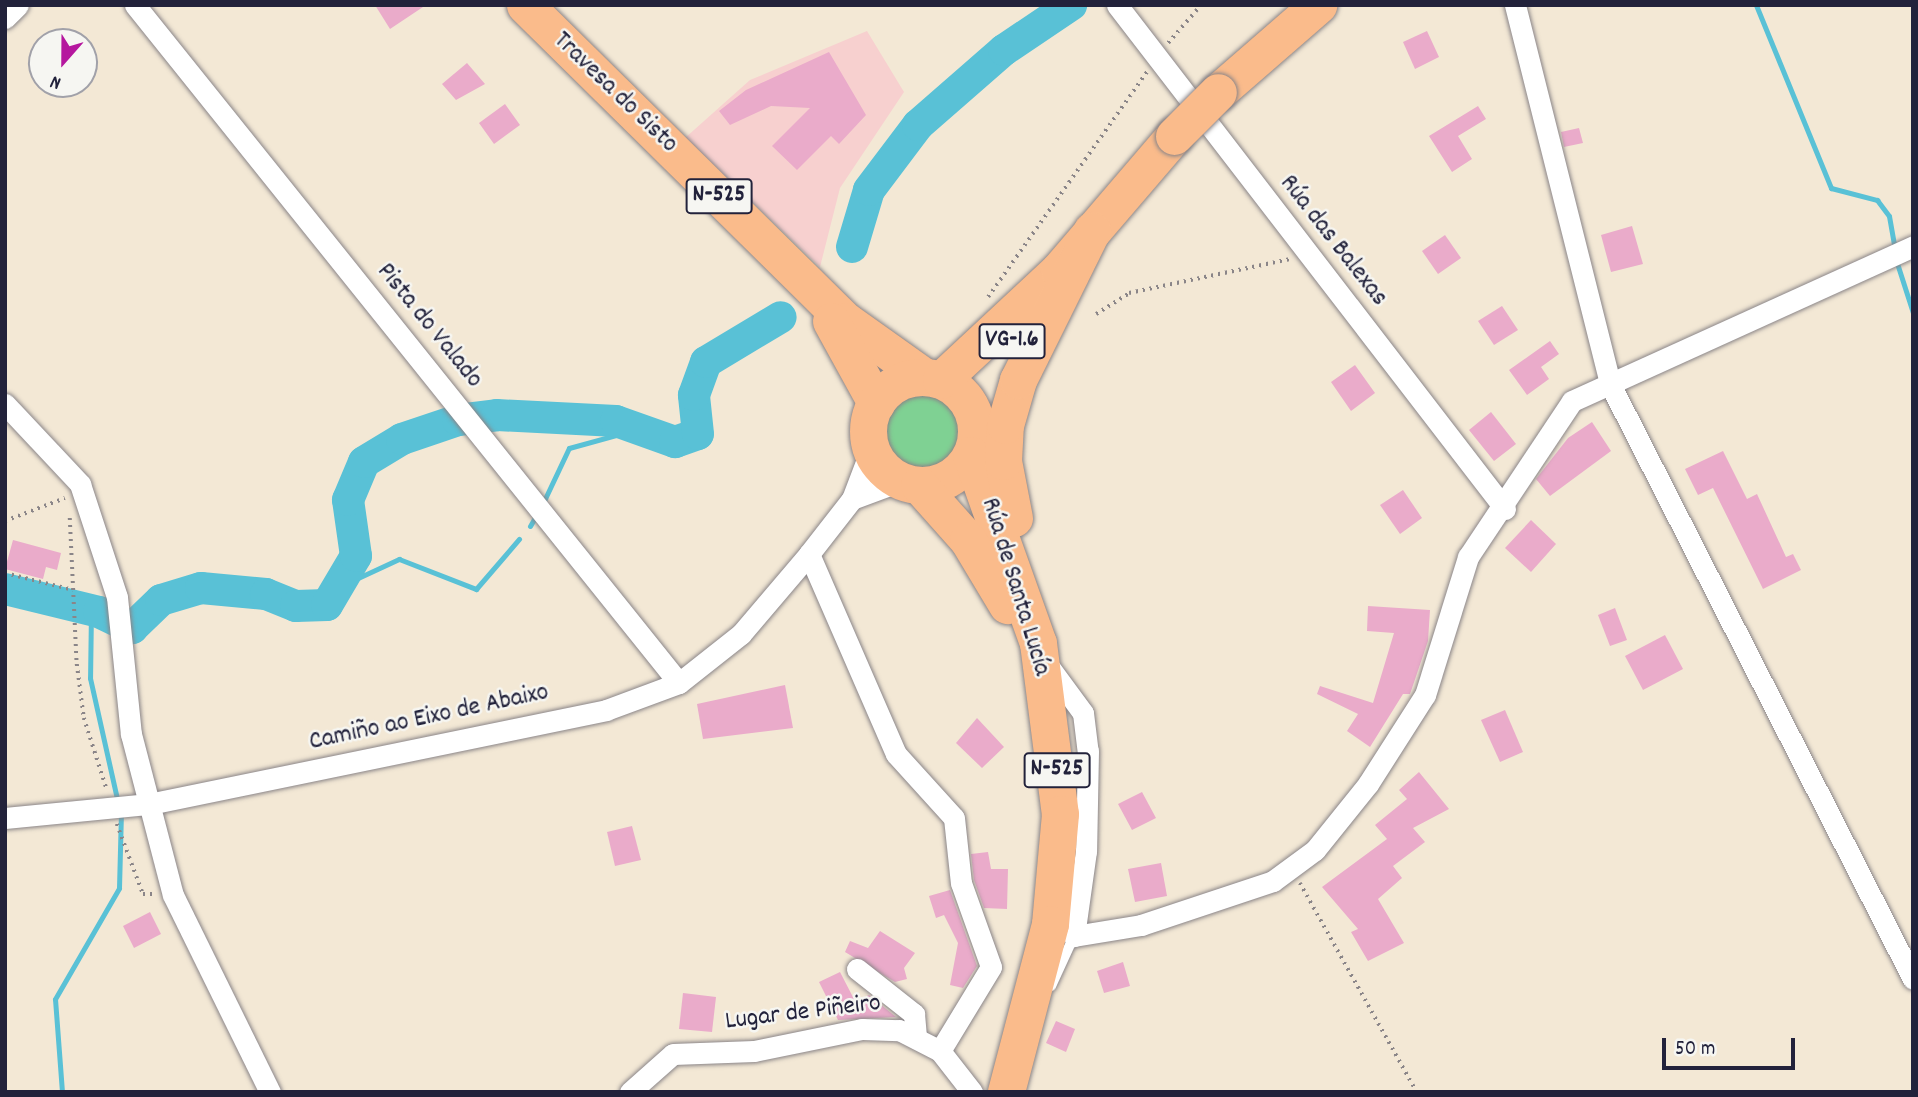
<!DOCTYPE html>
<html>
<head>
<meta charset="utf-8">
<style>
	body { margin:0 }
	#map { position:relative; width:1918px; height:1097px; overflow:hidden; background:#f3e8d5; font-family:Dekko,sans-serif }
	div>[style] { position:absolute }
	.built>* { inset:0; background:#f7d0cf }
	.green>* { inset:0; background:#7fd193 }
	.round { border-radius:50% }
	.stream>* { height:5px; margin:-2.5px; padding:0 2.5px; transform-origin:2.5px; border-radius:2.5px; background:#59c1d6 }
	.river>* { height:32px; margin:-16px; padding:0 16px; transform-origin:16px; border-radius:16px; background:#59c1d6 }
	.building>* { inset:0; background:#eaabca }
	.path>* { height:3.5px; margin-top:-1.75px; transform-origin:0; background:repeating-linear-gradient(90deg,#8a8588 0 2px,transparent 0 7px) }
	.roads { filter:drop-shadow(0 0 2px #8a8588) drop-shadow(0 0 2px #8a8588) }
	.service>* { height:10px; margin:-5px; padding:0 5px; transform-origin:5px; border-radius:5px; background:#fff }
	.minor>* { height:21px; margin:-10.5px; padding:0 10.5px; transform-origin:10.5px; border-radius:10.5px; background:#fff }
	.trunk>* { height:37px; margin:-18.5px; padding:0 18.5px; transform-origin:18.5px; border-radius:18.5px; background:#fabb8b }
	.trunk>.ring { margin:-18.5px; padding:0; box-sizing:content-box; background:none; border:37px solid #fabb8b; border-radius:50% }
	.bridges { filter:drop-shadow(0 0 2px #8a8588) drop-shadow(0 0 2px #8a8588) }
	.trunk-bridge>* { height:37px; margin:-18.5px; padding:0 18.5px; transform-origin:18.5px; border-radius:18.5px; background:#fabb8b }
	span { translate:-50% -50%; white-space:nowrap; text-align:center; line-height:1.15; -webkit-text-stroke:5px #f6f6f2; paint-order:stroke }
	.shield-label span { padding:2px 5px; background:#f6f6f2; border:2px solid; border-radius:5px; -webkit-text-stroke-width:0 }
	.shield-label { font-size:24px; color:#22223b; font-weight:700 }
	.street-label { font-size:26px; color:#22223b }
	.frame { position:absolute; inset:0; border:7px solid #22223b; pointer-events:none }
	.north { position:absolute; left:28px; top:28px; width:70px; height:70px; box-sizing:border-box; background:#f6f6f2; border:2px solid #a1a1a9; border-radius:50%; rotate:201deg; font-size:19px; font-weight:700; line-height:28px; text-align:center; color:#22223b }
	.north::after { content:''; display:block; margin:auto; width:24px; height:32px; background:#b5179e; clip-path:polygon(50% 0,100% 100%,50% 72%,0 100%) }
	.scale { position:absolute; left:1662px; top:1038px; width:133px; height:32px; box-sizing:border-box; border:4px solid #22223b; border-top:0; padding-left:9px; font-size:21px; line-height:24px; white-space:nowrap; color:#22223b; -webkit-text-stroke:5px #f6f6f2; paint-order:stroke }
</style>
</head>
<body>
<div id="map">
	<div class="built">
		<i style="clip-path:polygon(867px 31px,904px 92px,840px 188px,820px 267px,685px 138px,750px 80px)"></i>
	</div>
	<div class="green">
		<i class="round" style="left:884px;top:393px;width:78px;height:78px"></i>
	</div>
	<div class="stream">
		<i style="left:1756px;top:5px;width:198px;rotate:67.7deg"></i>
		<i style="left:1831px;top:188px;width:48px;rotate:14.6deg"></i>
		<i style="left:1877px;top:200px;width:20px;rotate:53deg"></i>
		<i style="left:1889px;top:216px;width:35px;rotate:80deg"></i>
		<i style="left:1896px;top:260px;width:56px;rotate:72.2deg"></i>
		<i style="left:542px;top:505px;width:63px;rotate:-64.7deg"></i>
		<i style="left:569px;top:448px;width:72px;rotate:-15.4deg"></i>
		<i style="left:530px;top:526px;width:14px;rotate:-60deg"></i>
		<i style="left:345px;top:584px;width:60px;rotate:-24.8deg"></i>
		<i style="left:399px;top:559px;width:83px;rotate:21.3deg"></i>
		<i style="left:476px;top:589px;width:66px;rotate:-49.3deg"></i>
		<i style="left:91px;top:610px;width:68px;rotate:90.8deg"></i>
		<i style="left:90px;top:678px;width:128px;rotate:77.4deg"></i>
		<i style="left:62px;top:1092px;width:93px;rotate:-94.3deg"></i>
		<i style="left:55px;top:999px;width:128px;rotate:-60deg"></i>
		<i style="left:119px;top:888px;width:76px;rotate:-88.5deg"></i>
	</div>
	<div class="river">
		<i style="left:852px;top:247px;width:59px;rotate:-73.4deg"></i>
		<i style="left:869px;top:190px;width:81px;rotate:-53deg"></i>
		<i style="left:918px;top:125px;width:114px;rotate:-41.1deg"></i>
		<i style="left:1004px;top:50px;width:81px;rotate:-33.9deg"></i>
		<i style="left:5px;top:589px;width:97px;rotate:13.7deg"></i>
		<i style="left:99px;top:612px;width:37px;rotate:26deg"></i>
		<i style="left:132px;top:628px;width:40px;rotate:-44deg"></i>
		<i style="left:161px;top:600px;width:42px;rotate:-16.7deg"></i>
		<i style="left:201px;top:588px;width:65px;rotate:5.3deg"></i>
		<i style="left:266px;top:594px;width:32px;rotate:22deg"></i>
		<i style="left:296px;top:606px;width:31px;rotate:-2deg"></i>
		<i style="left:327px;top:605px;width:57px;rotate:-59.4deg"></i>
		<i style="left:356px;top:556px;width:57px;rotate:-98.1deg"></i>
		<i style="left:348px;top:500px;width:41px;rotate:-67.2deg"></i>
		<i style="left:364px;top:462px;width:44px;rotate:-31.2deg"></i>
		<i style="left:402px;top:439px;width:59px;rotate:-18.7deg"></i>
		<i style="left:458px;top:420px;width:39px;rotate:-7deg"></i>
		<i style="left:497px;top:415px;width:119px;rotate:2.9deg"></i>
		<i style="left:616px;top:421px;width:63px;rotate:19.6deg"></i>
		<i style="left:675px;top:442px;width:24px;rotate:-19deg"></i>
		<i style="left:698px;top:434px;width:39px;rotate:-96deg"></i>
		<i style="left:694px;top:395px;width:35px;rotate:-70deg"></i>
		<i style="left:706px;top:362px;width:87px;rotate:-31deg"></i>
	</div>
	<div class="building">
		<i style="clip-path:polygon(375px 5px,426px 5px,390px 29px)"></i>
		<i style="clip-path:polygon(1427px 31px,1439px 57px,1415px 69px,1403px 42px)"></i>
		<i style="clip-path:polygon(829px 52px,866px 115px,839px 144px,831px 136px,797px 170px,772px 146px,810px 108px,771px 106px,730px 125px,719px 111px,746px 90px)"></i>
		<i style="clip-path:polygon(467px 63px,485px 84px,456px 100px,442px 84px)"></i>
		<i style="clip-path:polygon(505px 104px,520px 125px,494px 144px,479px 123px)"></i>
		<i style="clip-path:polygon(1478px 106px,1486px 119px,1458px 136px,1472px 159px,1452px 172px,1429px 136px)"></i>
		<i style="clip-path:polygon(1579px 128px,1583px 143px,1564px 147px,1561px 132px)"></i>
		<i style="clip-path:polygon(1632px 226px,1643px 264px,1611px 272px,1601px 235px)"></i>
		<i style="clip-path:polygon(1445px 235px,1461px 258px,1438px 274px,1422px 251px)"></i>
		<i style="clip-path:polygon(1502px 306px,1518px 330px,1494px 345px,1478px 321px)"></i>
		<i style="clip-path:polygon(1550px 341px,1559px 354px,1541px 367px,1549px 379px,1527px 395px,1509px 370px)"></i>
		<i style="clip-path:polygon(1355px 365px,1375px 393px,1351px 411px,1331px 382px)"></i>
		<i style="clip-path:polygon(1491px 412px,1516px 444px,1494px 461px,1469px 430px)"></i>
		<i style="clip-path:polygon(1592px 422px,1611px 451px,1550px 496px,1536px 479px,1568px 438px)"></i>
		<i style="clip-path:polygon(1723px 451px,1747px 499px,1757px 494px,1786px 557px,1793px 554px,1801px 570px,1763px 589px,1713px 488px,1698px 495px,1685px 469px)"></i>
		<i style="clip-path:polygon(1403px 490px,1422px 518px,1400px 534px,1380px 505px)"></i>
		<i style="clip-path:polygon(1531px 520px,1556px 544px,1531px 572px,1505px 548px)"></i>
		<i style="clip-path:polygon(13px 540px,61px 553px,57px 570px,46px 567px,43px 579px,5px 569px)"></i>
		<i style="clip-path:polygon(1368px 606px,1430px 610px,1428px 641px,1410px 694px,1403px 694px,1370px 747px,1347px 731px,1358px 714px,1317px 694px,1320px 686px,1373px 703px,1394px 633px,1367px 631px)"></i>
		<i style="clip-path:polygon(1615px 608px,1627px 640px,1610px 646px,1598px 615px)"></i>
		<i style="clip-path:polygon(1665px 635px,1683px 669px,1643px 690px,1625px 656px)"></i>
		<i style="clip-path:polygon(785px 685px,793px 728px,703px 739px,697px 704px)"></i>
		<i style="clip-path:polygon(1505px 710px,1523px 752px,1500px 762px,1481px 720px)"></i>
		<i style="clip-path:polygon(977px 718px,1004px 747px,982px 768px,956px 743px)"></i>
		<i style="clip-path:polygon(1419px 772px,1449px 809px,1413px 828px,1425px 842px,1393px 866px,1402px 878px,1378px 899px,1404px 943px,1368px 961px,1351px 932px,1358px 929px,1322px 887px,1387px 839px,1375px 825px,1407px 799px,1399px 790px)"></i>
		<i style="clip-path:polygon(1142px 792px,1156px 818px,1132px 830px,1118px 804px)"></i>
		<i style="clip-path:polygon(632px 826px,641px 860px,615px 866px,607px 832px)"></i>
		<i style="clip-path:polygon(988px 852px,991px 869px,1008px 869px,1007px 909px,984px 908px,974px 880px,971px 854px)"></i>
		<i style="clip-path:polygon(1161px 863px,1167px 896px,1135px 902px,1128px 869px)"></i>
		<i style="clip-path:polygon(950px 890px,977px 966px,963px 988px,950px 985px,958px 943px,944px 915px,936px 918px,929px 896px)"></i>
		<i style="clip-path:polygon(150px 912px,161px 934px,134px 948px,123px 926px)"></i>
		<i style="clip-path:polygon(880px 931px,915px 953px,904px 968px,907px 979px,895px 982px,845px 952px,850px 941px,868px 948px)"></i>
		<i style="clip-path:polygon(1123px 962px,1130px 986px,1104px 993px,1097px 971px)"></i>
		<i style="clip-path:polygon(840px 972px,855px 1001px,869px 995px,896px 1017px,838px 1020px,819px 982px)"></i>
		<i style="clip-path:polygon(683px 993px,716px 997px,712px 1032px,679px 1029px)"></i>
		<i style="clip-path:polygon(1056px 1021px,1075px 1029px,1066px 1052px,1046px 1043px)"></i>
	</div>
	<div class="path">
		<i style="left:1168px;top:43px;width:50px;rotate:-49deg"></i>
		<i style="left:988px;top:297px;width:276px;rotate:-54.8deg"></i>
		<i style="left:1096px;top:314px;width:39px;rotate:-32deg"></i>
		<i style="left:1129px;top:293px;width:166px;rotate:-11.9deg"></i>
		<i style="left:70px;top:518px;width:146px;rotate:87.3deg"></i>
		<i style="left:77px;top:664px;width:54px;rotate:82.6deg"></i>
		<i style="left:84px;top:718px;width:76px;rotate:72.3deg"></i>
		<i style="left:5px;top:521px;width:64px;rotate:-21deg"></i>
		<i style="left:5px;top:573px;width:70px;rotate:14deg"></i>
		<i style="left:117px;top:824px;width:75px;rotate:69.6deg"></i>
		<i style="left:143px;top:894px;width:12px"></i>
		<i style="left:1300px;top:883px;width:240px;rotate:60.8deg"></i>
	</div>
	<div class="roads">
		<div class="service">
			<i style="left:1051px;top:986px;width:55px;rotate:-65.3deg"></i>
		</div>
		<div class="minor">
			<i style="left:135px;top:5px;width:869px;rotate:51.26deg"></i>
			<i style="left:1117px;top:5px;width:636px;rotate:52.41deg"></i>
			<i style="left:1515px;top:5px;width:393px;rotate:75.9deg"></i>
			<i style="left:1611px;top:386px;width:665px;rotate:63.01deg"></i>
			<i style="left:5px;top:18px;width:18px;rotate:-45deg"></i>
			<i style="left:5px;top:404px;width:110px;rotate:46.8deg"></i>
			<i style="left:80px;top:484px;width:119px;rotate:71.9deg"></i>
			<i style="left:117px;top:597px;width:138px;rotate:84.2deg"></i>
			<i style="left:131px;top:734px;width:166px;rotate:75.4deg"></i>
			<i style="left:173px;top:895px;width:220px;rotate:63.8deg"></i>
			<i style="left:852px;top:499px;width:51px;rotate:-20.6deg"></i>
			<i style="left:809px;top:554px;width:218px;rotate:66.5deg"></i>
			<i style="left:896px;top:754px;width:86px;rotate:47.8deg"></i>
			<i style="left:954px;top:818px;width:65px;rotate:83.9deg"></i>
			<i style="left:961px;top:883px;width:89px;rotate:70.3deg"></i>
			<i style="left:991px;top:967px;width:98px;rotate:121.3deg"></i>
			<i style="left:1041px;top:656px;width:71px;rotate:53.6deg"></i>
			<i style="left:1083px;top:713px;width:38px;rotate:83deg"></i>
			<i style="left:1088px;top:751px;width:100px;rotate:91.1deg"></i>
			<i style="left:1086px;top:851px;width:86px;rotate:98deg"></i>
			<i style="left:1074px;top:936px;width:68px;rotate:-9.3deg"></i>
			<i style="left:1141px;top:925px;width:139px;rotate:-18.4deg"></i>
			<i style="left:1273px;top:881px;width:52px;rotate:-36.4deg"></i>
			<i style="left:1315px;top:850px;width:85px;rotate:-51.2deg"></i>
			<i style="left:1368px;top:784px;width:106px;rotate:-57.4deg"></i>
			<i style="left:1425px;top:695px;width:145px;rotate:-72.7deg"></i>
			<i style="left:1468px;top:557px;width:187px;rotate:-56.3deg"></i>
			<i style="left:1572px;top:401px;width:375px;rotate:-24.4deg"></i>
			<i style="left:5px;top:818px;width:145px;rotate:-5.6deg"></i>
			<i style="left:149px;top:804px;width:467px;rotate:-11.6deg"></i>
			<i style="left:606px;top:710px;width:78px;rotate:-20.3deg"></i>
			<i style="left:679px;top:683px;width:79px;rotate:-38.3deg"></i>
			<i style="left:741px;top:634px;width:105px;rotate:-49.6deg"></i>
			<i style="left:809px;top:554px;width:70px;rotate:-52deg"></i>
			<i style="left:852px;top:499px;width:53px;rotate:-69.2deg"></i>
			<i style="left:857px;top:969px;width:73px;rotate:38.3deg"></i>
			<i style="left:914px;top:1014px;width:24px;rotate:85deg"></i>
			<i style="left:630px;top:1092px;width:57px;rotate:-41.5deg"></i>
			<i style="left:673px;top:1054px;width:81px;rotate:-2.1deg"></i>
			<i style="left:754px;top:1051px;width:110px;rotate:-11.5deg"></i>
			<i style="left:862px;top:1029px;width:37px;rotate:2deg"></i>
			<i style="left:899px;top:1030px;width:46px;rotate:27.1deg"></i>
			<i style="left:940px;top:1051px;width:52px;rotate:52deg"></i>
		</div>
		<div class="trunk">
			<i style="left:525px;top:5px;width:450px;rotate:44.6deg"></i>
			<i style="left:846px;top:321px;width:95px;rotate:35.5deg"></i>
			<i style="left:1218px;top:92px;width:133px;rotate:-41deg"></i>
			<i style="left:831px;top:321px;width:94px;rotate:61.2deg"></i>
			<i class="ring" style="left:868px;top:377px;width:71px;height:71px"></i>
			<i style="left:941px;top:380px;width:161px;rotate:-43deg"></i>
			<i style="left:1059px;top:270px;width:177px;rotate:-49.4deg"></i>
			<i style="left:971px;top:455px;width:200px;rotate:70.4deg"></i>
			<i style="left:1038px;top:643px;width:172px;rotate:82.7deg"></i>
			<i style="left:1060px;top:814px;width:110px;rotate:95.2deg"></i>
			<i style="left:1050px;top:924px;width:174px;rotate:104.7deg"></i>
			<i style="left:919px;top:485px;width:74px;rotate:48.3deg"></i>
			<i style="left:968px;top:540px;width:76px;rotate:59deg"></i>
			<i style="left:1014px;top:518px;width:58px;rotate:-100.9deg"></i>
			<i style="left:1003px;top:461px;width:36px;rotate:-87deg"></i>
			<i style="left:1005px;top:425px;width:47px;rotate:-73.9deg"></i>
			<i style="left:1018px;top:380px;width:167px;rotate:-63.7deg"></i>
		</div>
	</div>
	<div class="bridges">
		<div class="trunk-bridge">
			<i style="left:1174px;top:136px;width:62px;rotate:-45deg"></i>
		</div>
	</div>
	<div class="shield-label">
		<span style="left:719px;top:196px">N-525</span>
		<span style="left:1012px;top:341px">VG-1.6</span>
		<span style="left:1057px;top:770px">N-525</span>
	</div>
	<div class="street-label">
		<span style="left:615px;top:93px;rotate:44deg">Travesa do Sisto</span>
		<span style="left:1333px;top:241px;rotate:52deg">Rúa das Balexas</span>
		<span style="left:429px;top:326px;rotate:51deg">Pista do Valado</span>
		<span style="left:1015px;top:587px;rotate:73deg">Rúa de Santa Lucía</span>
		<span style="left:429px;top:718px;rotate:-12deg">Camiño ao Eixo de Abaixo</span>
		<span style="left:803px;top:1013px;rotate:-7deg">Lugar de Piñeiro</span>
	</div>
	<div class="frame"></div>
	<div class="north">N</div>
	<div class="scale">50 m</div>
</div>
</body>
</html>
